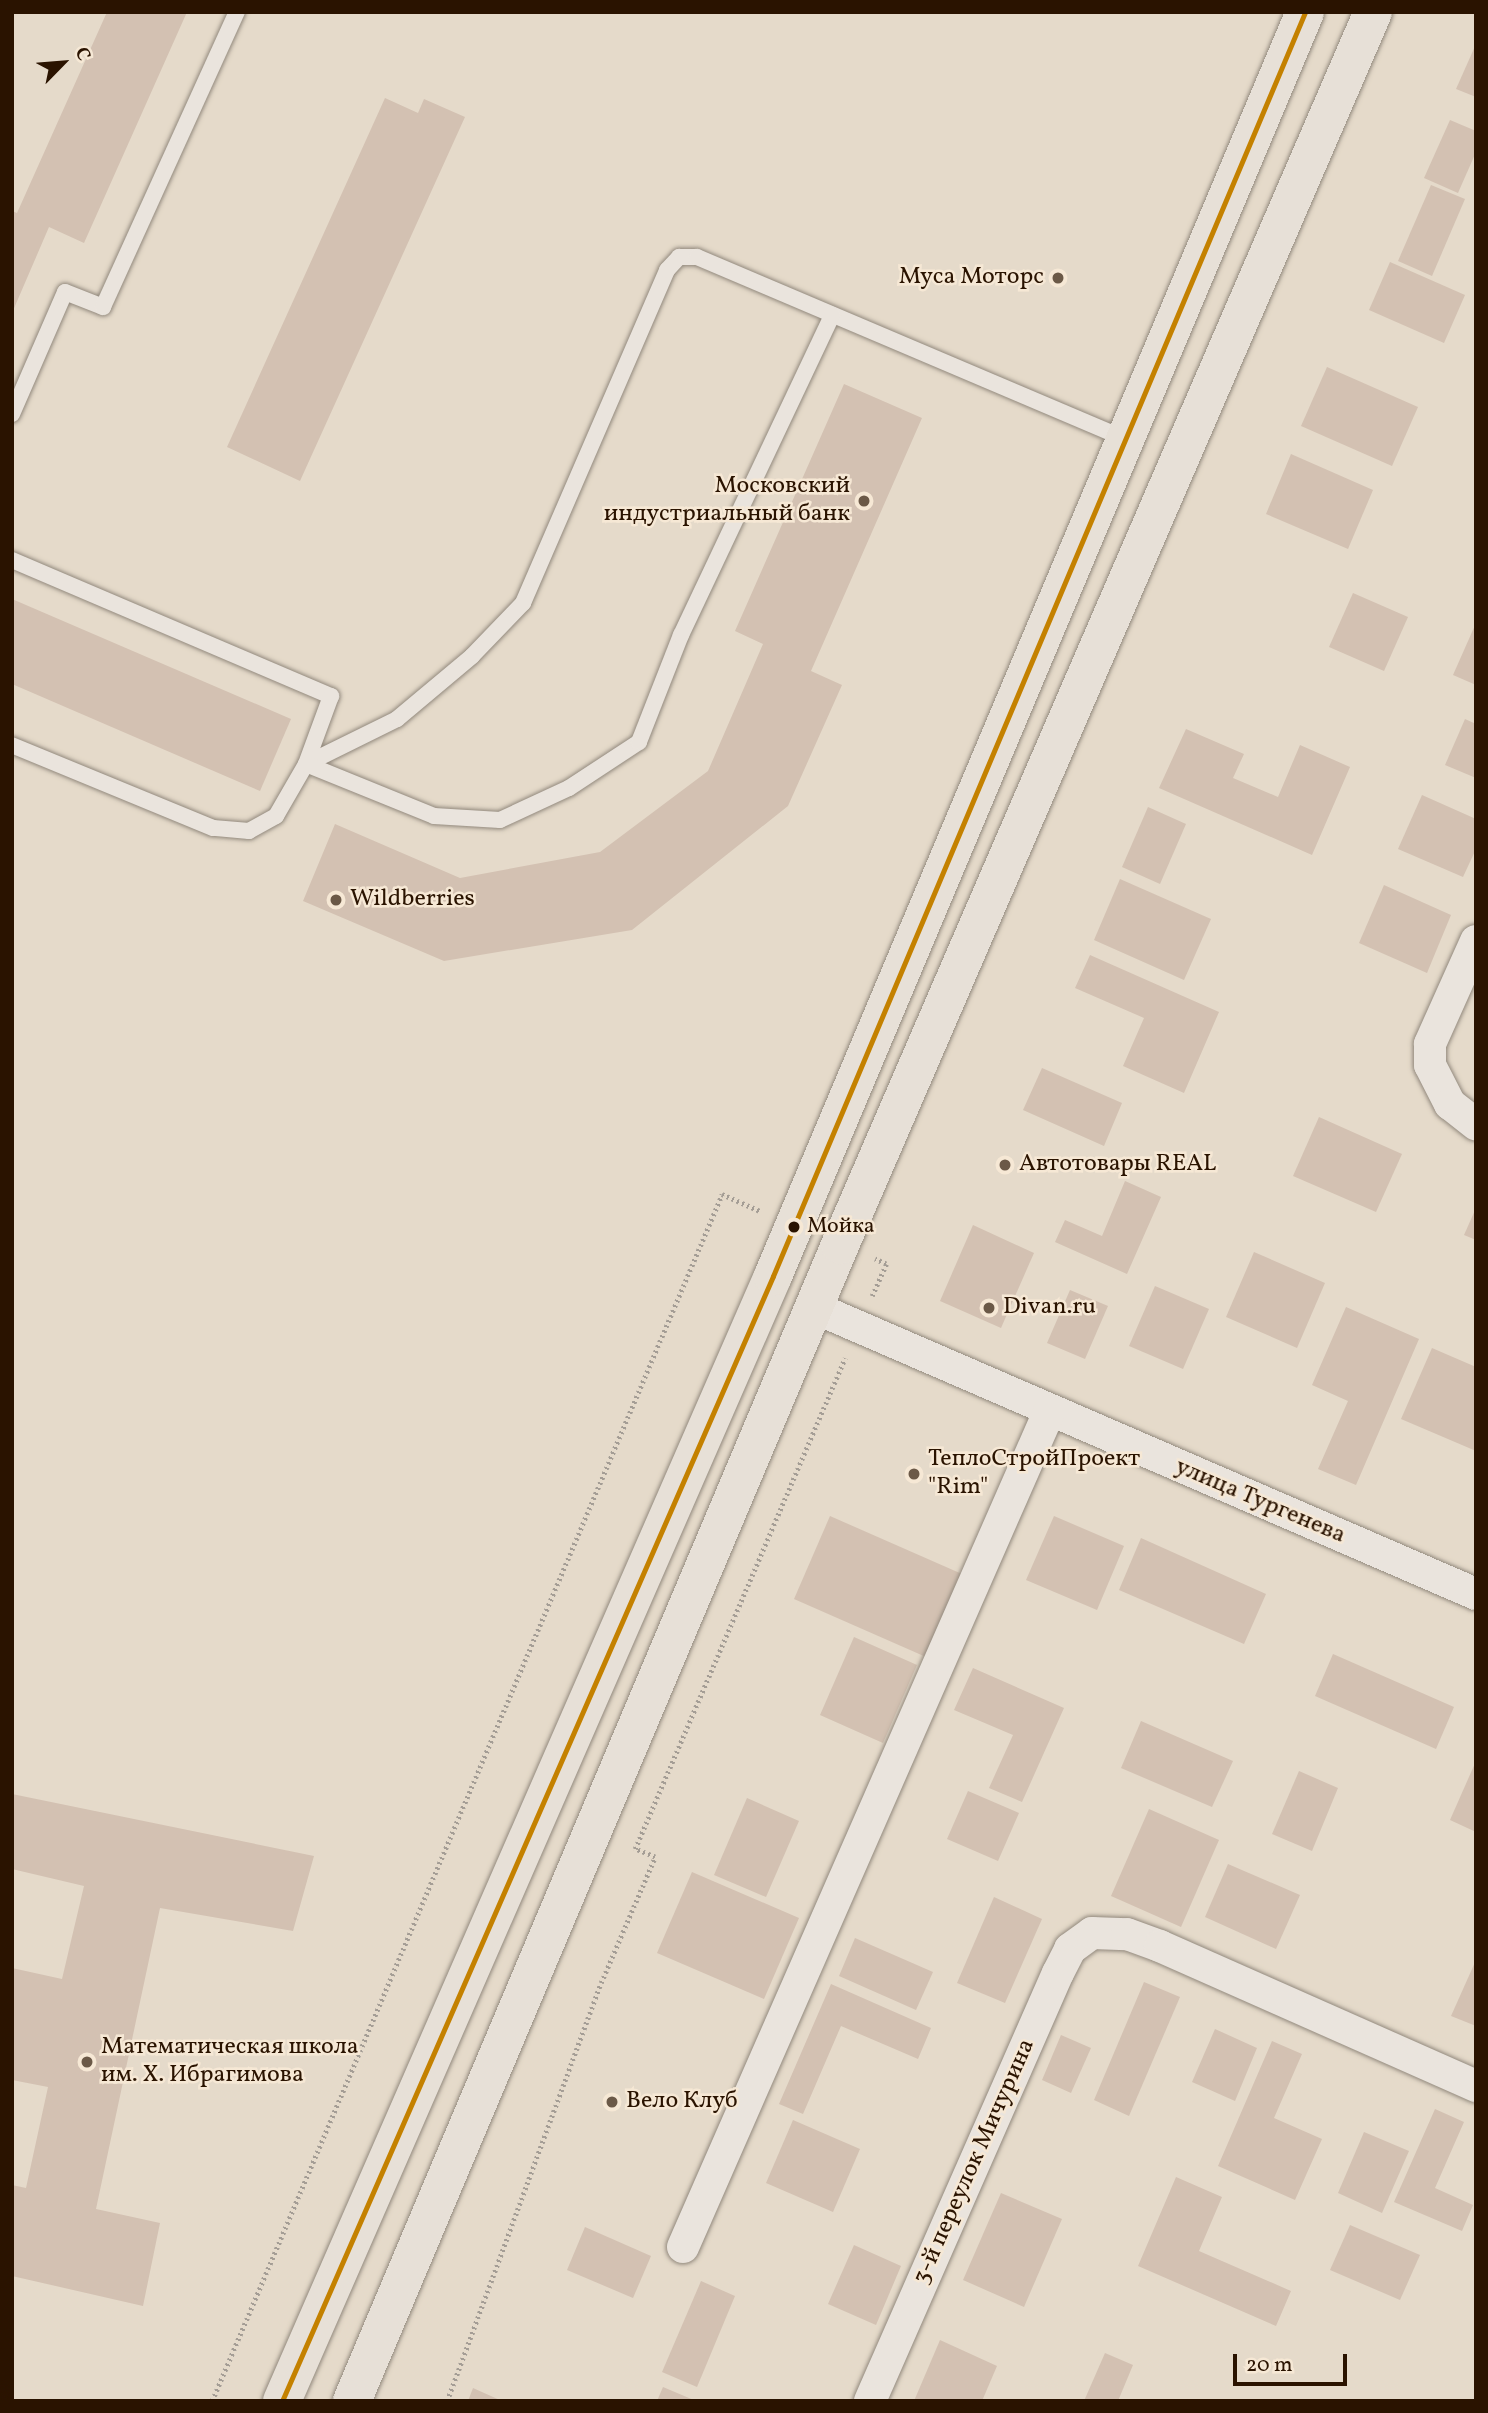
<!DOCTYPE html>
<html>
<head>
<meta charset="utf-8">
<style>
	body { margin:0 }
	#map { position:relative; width:1488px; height:2413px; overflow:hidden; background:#e5daca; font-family:Vollkorn,serif }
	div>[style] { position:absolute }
	.building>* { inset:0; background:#d3c1b2 }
	.path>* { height:4.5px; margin-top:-2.25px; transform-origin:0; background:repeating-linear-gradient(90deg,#a49d95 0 2px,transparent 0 5.5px) }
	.roads { filter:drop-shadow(0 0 2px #92897d) drop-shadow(0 0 2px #92897d) }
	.lane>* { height:16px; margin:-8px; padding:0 8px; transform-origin:8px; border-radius:8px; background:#eae4dd }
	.street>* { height:32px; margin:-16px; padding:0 16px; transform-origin:16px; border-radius:16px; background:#eae4dd }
	.primary>* { height:38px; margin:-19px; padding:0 19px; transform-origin:19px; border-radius:19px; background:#e7e0d7 }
	.bus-1>* { height:5px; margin:-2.5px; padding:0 2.5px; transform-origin:2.5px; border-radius:2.5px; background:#c48100 }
	.dots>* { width:19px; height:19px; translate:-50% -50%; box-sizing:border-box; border:4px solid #f6e8d5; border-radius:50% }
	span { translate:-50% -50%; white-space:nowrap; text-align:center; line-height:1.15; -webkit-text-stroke:5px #f6e8d5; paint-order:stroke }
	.bus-label { font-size:22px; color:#2a1300 }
	.left { translate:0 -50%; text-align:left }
	.poi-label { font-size:24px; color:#2a1300 }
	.right { translate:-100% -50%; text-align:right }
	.street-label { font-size:24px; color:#2a1300 }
	.frame { position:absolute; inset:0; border:14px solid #2a1300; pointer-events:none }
	.north { position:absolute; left:28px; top:28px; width:70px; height:70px; -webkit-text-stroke:5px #f6e8d5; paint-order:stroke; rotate:65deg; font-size:19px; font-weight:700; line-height:28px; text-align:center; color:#2a1300 }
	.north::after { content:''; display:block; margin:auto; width:24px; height:32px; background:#2a1300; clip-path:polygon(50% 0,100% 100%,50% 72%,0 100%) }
	.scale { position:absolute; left:1233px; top:2354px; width:114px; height:32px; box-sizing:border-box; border:4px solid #2a1300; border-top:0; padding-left:9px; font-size:21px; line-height:24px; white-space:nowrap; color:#2a1300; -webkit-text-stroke:5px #f6e8d5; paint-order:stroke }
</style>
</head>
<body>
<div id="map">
	<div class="building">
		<i style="clip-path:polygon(107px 12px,187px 12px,84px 243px,49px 227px,12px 313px,12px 211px,17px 213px)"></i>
		<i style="clip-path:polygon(1476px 44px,1476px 97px,1456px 89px)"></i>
		<i style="clip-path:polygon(385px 98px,418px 113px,424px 99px,465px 117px,300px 481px,227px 447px)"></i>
		<i style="clip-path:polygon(1450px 120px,1476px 131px,1476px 152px,1458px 193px,1424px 178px)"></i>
		<i style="clip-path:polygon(1431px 185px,1465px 199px,1432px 276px,1398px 261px)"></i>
		<i style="clip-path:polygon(1390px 262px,1465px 295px,1444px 343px,1369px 310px)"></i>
		<i style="clip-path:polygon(1327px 367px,1418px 407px,1392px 466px,1301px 426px)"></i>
		<i style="clip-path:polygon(844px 384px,922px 418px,811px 671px,842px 685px,788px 806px,632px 930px,444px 961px,303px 901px,335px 824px,460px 878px,600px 852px,708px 771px,763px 644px,735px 631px)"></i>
		<i style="clip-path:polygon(1291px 454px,1373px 490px,1348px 549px,1266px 514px)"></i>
		<i style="clip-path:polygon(1353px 593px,1408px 617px,1384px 671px,1329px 647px)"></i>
		<i style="clip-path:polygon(12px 599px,291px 719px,260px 791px,12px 684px)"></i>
		<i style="clip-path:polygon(1476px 623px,1476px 685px,1453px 675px)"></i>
		<i style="clip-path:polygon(1465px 719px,1476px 724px,1476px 778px,1445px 765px)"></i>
		<i style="clip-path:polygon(1186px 729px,1244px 754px,1233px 778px,1278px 797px,1300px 745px,1350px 767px,1312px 855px,1159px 788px)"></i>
		<i style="clip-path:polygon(1422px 795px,1476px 819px,1476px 849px,1463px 877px,1398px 849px)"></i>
		<i style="clip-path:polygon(1148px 807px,1186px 824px,1160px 884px,1122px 867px)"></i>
		<i style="clip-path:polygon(1120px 879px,1211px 919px,1184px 980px,1094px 940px)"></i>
		<i style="clip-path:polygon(1384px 885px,1451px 915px,1427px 973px,1359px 943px)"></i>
		<i style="clip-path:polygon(1090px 955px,1219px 1012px,1184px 1093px,1123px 1066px,1144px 1018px,1075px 988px)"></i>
		<i style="clip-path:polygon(1042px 1068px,1122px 1103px,1104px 1146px,1023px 1110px)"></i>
		<i style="clip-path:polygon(1319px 1117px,1402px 1154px,1376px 1212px,1293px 1176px)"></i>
		<i style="clip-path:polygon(1125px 1181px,1161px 1197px,1127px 1274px,1055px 1242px,1065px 1220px,1102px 1236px)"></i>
		<i style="clip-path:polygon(1476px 1208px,1476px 1240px,1464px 1235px)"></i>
		<i style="clip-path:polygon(973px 1225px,1034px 1253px,1001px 1328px,940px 1301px)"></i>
		<i style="clip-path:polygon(1254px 1252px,1325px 1283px,1297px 1348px,1226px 1317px)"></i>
		<i style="clip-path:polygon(1155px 1286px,1209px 1309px,1183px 1369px,1129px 1346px)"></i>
		<i style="clip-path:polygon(1070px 1290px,1108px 1306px,1085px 1359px,1047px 1343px)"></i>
		<i style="clip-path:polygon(1346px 1307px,1419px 1339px,1356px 1485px,1318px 1469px,1348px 1401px,1312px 1385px)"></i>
		<i style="clip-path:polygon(1432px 1348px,1476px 1367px,1476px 1451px,1401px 1419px)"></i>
		<i style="clip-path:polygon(830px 1516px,962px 1574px,926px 1657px,794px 1599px)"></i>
		<i style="clip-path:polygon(1054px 1516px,1124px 1546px,1097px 1610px,1026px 1580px)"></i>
		<i style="clip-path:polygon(1141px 1538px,1266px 1594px,1244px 1644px,1119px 1590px)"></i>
		<i style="clip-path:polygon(854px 1637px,917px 1665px,883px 1743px,820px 1715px)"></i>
		<i style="clip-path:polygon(1333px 1654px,1454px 1707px,1436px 1749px,1315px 1696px)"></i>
		<i style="clip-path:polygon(973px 1668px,1064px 1708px,1022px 1802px,989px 1788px,1013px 1735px,954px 1710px)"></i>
		<i style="clip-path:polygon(1141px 1721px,1233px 1761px,1212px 1807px,1121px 1768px)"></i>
		<i style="clip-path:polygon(1476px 1761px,1476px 1832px,1450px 1820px)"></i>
		<i style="clip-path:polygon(1299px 1771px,1338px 1788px,1312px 1851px,1272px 1834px)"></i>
		<i style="clip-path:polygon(968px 1791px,1019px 1813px,998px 1861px,947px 1839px)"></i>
		<i style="clip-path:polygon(12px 1794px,314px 1856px,293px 1931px,160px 1908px,96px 2209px,160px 2223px,143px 2306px,12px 2276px,12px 2185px,26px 2188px,48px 2087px,12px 2080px,12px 1968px,62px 1979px,84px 1886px,12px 1869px)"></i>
		<i style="clip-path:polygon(747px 1798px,799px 1821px,766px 1897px,714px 1875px)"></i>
		<i style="clip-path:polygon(1149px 1809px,1219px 1840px,1181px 1927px,1111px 1896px)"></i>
		<i style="clip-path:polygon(1228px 1864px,1300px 1895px,1276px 1949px,1205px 1917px)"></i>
		<i style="clip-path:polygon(692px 1872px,799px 1918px,764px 1999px,657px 1953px)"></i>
		<i style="clip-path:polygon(994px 1897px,1042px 1919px,1005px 2003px,957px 1983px)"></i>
		<i style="clip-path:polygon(855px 1938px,933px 1972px,916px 2010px,839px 1976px)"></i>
		<i style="clip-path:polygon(1476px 1960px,1476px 2026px,1451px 2016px)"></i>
		<i style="clip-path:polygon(1144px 1982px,1180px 1997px,1129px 2116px,1094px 2100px)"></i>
		<i style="clip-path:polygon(831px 1984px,931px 2028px,918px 2059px,841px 2026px,803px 2114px,779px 2104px)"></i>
		<i style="clip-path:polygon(1215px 2029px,1257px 2048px,1235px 2101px,1192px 2082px)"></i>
		<i style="clip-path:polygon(1061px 2035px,1091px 2048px,1071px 2093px,1042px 2080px)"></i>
		<i style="clip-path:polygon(1272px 2041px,1302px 2054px,1274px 2118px,1322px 2139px,1295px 2200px,1218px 2166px)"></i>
		<i style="clip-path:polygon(1435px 2109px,1464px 2122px,1435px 2188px,1473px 2205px,1462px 2231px,1394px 2202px)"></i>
		<i style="clip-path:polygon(793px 2120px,860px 2149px,833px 2212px,766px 2183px)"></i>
		<i style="clip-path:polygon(1364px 2132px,1409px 2151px,1382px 2213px,1338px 2193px)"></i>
		<i style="clip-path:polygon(1176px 2177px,1222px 2197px,1199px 2251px,1291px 2291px,1276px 2326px,1138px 2266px)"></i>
		<i style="clip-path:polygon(1001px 2193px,1062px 2219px,1024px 2307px,963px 2280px)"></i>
		<i style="clip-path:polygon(1350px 2225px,1420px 2255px,1400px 2300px,1330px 2270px)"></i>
		<i style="clip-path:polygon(585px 2227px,651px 2256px,633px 2298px,567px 2270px)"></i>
		<i style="clip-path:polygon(854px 2245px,901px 2266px,876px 2325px,828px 2304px)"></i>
		<i style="clip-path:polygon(701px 2281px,735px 2296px,697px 2387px,662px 2372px)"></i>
		<i style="clip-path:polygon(940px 2340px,997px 2366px,982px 2401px,914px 2401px)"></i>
		<i style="clip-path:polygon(1105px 2353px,1133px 2365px,1118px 2401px,1084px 2401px)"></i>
		<i style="clip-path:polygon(663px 2387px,696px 2401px,657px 2401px)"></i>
		<i style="clip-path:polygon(473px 2388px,502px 2401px,468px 2401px)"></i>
	</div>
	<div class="path">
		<i style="left:872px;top:1296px;width:35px;rotate:-66deg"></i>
		<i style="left:886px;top:1264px;width:12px;rotate:-156deg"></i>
		<i style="left:212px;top:2401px;width:1310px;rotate:-67.09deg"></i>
		<i style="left:722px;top:1194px;width:42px;rotate:24.1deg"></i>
		<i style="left:447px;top:2401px;width:445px;rotate:-69.8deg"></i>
		<i style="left:601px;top:1983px;width:137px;rotate:-66.8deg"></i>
		<i style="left:655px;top:1857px;width:22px;rotate:-158deg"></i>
		<i style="left:635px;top:1849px;width:534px;rotate:-66.84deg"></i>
	</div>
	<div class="roads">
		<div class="lane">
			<i style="left:12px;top:414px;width:133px;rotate:-66.5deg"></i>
			<i style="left:65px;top:292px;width:41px;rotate:21.5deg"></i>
			<i style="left:103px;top:307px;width:324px;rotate:-65.6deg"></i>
			<i style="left:12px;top:560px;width:347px;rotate:23.1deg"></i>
			<i style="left:331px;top:696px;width:72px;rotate:110.2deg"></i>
			<i style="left:306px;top:764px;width:60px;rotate:120deg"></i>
			<i style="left:276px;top:816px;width:31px;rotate:151deg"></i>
			<i style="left:249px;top:831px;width:36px;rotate:-175deg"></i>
			<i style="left:213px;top:828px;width:217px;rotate:-157.6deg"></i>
			<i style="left:306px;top:764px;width:102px;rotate:-26.3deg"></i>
			<i style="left:397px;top:719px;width:98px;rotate:-40deg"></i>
			<i style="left:472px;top:656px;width:74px;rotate:-46.1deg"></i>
			<i style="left:523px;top:603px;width:363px;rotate:-66.6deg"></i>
			<i style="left:667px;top:270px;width:18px;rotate:-47deg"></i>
			<i style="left:679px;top:257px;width:18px"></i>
			<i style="left:697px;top:257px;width:465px;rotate:23deg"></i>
			<i style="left:306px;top:764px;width:138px;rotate:22.1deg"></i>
			<i style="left:434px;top:816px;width:66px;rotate:3.5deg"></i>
			<i style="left:500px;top:820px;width:76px;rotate:-24.9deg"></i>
			<i style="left:569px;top:788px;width:84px;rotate:-33.3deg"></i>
			<i style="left:639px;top:742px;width:115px;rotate:-68.6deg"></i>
			<i style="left:681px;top:635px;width:354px;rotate:-64.7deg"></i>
		</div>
		<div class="street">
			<i style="left:1476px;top:941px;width:113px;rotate:114.1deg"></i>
			<i style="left:1430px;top:1044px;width:21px;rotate:90deg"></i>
			<i style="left:1430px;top:1065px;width:44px;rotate:62.9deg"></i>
			<i style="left:1450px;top:1104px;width:33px;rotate:38deg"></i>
			<i style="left:813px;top:1307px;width:722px;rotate:23.41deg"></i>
			<i style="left:683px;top:2247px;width:912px;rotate:-66.33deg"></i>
			<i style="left:870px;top:2401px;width:467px;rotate:-66.3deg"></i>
			<i style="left:1058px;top:1973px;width:27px;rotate:-63deg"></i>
			<i style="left:1070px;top:1949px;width:27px;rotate:-36deg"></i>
			<i style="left:1092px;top:1933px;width:35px;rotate:2deg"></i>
			<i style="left:1127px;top:1934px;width:35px;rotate:20deg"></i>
			<i style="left:1160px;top:1946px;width:346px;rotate:23.9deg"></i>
		</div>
		<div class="primary">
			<i style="left:282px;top:2401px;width:1227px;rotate:-66.42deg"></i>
			<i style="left:773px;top:1276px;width:1371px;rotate:-67.17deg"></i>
			<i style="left:352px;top:2401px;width:1255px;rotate:-67.11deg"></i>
			<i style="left:840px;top:1245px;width:1343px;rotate:-66.62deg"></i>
		</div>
	</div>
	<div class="bus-1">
		<i style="left:282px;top:2401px;width:1227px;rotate:-66.42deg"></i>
		<i style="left:773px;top:1276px;width:1371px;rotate:-67.17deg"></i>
	</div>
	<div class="dots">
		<i style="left:1058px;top:278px;background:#6b5947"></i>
		<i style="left:864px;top:501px;background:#6b5947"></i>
		<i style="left:336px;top:900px;background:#6b5947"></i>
		<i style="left:1005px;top:1165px;background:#6b5947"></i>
		<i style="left:794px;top:1227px;background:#2a1300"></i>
		<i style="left:989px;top:1308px;background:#6b5947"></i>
		<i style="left:914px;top:1474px;background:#6b5947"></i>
		<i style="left:87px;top:2062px;background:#6b5947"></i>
		<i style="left:612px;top:2102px;background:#6b5947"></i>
	</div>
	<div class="bus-label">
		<span class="left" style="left:807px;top:1227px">Мойка</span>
	</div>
	<div class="poi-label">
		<span class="right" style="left:1044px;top:278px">Муса Моторс</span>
		<span class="right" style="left:850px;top:501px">Московский<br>индустриальный банк</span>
		<span class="left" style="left:350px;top:900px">Wildberries</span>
		<span class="left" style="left:1019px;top:1165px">Автотовары REAL</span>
		<span class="left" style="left:1003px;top:1308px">Divan.ru</span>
		<span class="left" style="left:928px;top:1474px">ТеплоСтройПроект<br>"Rim"</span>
		<span class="left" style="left:101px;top:2062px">Математическая школа<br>им. Х. Ибрагимова</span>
		<span class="left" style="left:626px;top:2102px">Вело Клуб</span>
	</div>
	<div class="street-label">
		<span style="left:1260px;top:1502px;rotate:23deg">улица Тургенева</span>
		<span style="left:975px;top:2162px;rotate:-66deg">3-й переулок Мичурина</span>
	</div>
	<div class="frame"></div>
	<div class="north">С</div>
	<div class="scale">20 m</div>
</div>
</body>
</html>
